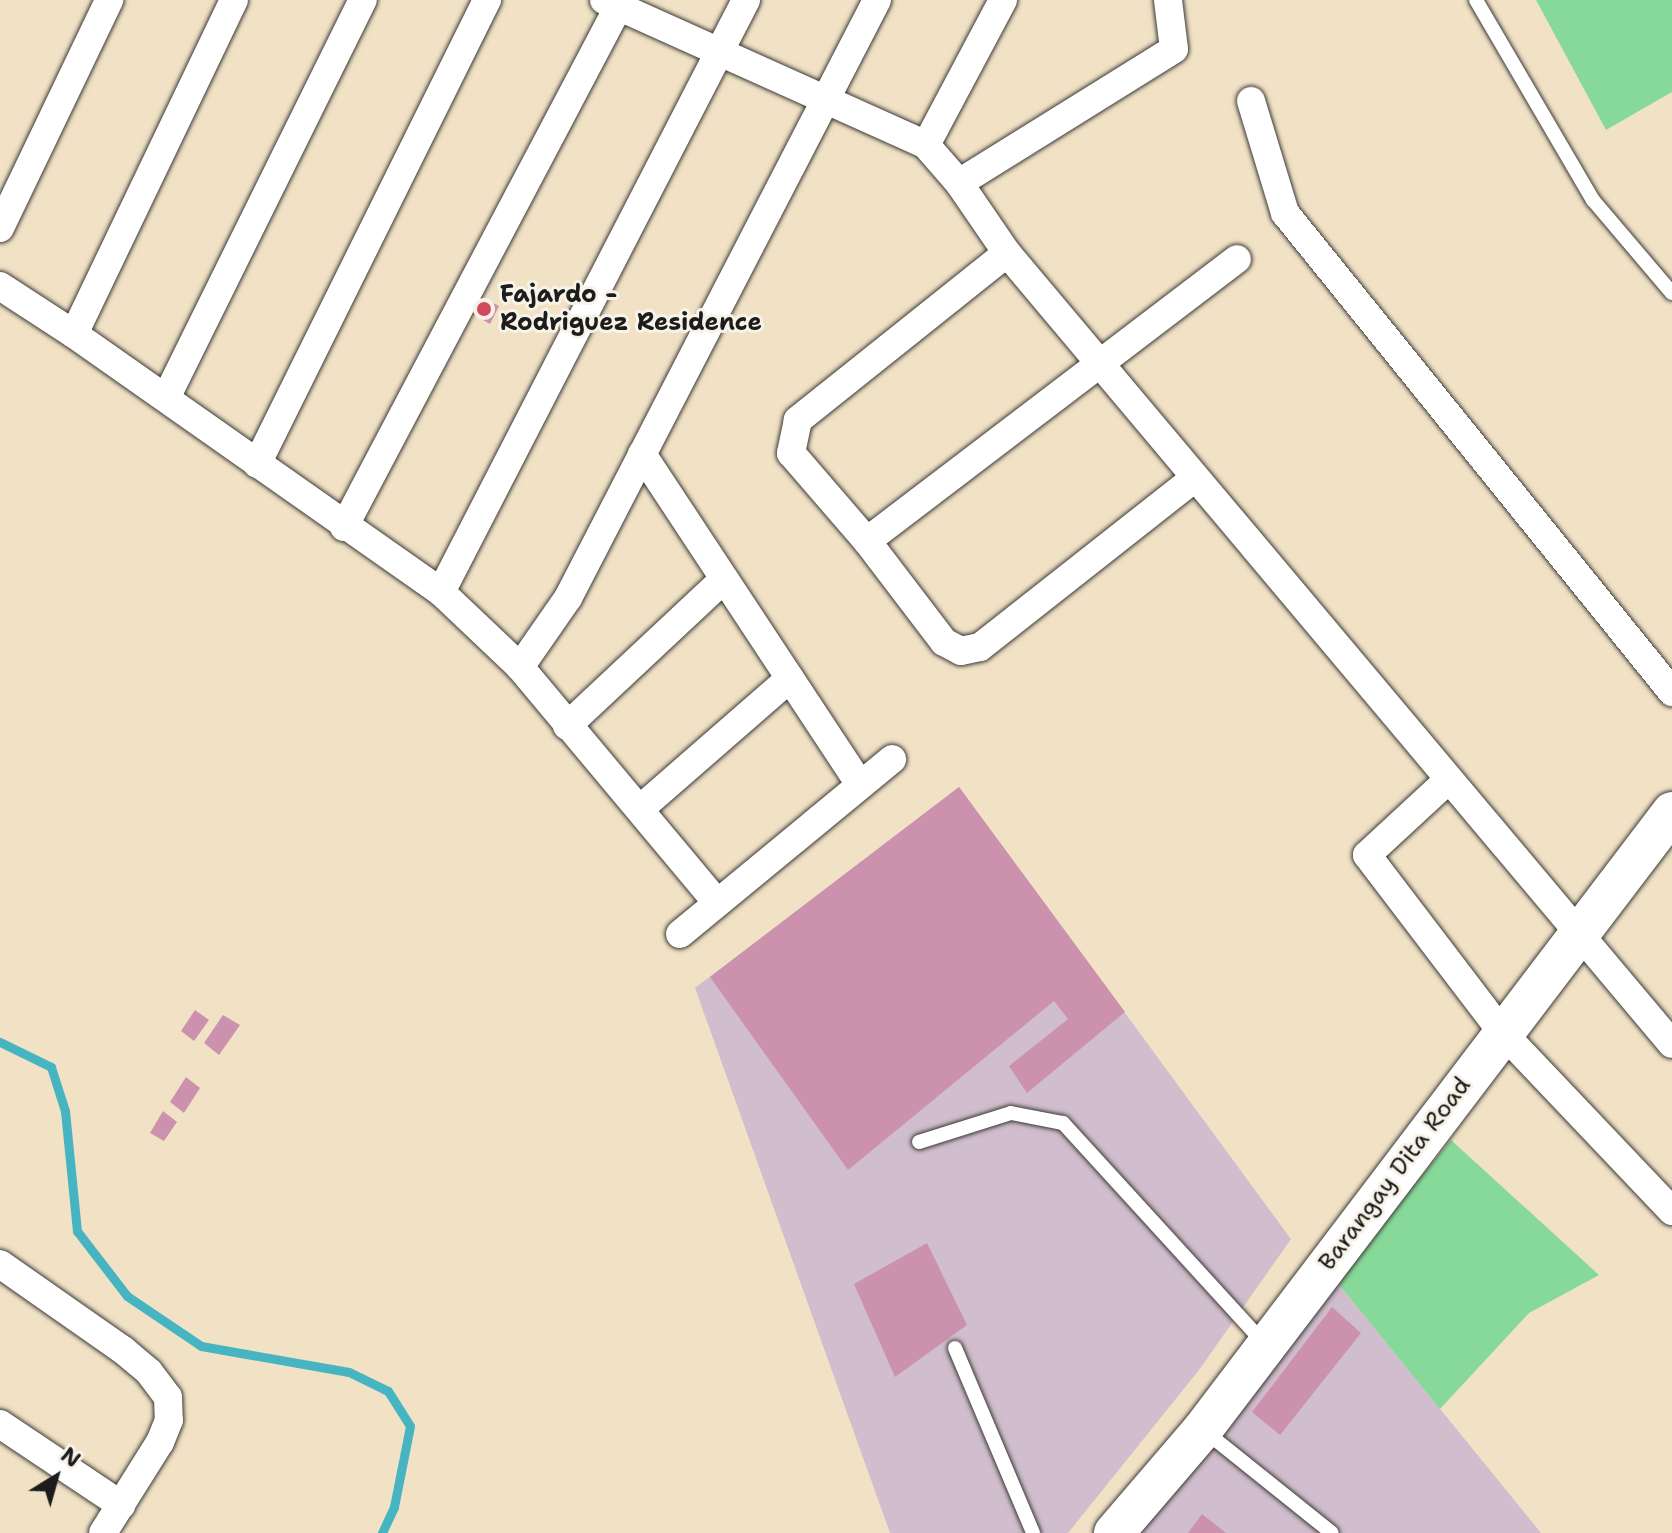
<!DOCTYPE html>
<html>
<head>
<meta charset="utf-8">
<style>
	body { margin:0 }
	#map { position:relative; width:1672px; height:1533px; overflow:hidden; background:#f1e2c6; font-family:"Shantell Sans",sans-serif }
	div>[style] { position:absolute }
	.industrial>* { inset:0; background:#d0bdcd }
	.green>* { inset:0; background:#87d99a }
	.stream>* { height:9px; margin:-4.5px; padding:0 4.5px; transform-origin:4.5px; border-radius:4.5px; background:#47b5c1 }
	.building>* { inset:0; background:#cc92ad }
	.roads { filter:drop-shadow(0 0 2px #3c3a36) drop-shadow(0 0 2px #3c3a36) }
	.lane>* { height:14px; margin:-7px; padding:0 7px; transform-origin:7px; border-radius:7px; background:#fff }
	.street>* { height:28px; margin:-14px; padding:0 14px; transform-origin:14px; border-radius:14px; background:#fff }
	.secondary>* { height:40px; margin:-20px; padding:0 20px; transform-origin:20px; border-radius:20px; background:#fff }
	.dots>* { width:22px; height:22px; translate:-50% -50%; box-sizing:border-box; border:4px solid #f7f3e8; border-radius:50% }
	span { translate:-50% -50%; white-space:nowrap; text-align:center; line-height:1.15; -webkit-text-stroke:6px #f7f3e8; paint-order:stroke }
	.poi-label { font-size:24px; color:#1c1c1c; font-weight:700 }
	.left { translate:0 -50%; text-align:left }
	.street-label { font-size:24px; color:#1c1c1c }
	.north { position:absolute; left:16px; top:1437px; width:80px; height:80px; -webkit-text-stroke:6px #f7f3e8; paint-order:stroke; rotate:37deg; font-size:22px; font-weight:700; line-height:32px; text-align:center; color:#1c1c1c }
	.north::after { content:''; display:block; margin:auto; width:28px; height:36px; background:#1c1c1c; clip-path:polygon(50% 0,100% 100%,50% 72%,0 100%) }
</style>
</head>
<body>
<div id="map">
	<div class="industrial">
		<i style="clip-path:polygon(959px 787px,1291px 1239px,1199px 1370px,1068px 1533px,890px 1533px,695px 988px)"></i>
		<i style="clip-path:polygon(1336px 1281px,1541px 1533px,1137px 1533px)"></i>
	</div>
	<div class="green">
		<i style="clip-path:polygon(1536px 0,1672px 0,1672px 92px,1606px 130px)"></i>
		<i style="clip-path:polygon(1451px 1140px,1599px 1275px,1529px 1313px,1440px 1409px,1336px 1281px)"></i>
	</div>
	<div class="stream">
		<i style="left:0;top:1042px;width:57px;rotate:26.1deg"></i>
		<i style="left:51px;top:1067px;width:46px;rotate:72.3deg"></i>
		<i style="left:65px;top:1111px;width:121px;rotate:84.3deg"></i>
		<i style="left:77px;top:1231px;width:82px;rotate:52.4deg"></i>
		<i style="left:127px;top:1296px;width:89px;rotate:34deg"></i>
		<i style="left:201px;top:1346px;width:150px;rotate:10deg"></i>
		<i style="left:349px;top:1372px;width:43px;rotate:26deg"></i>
		<i style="left:388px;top:1391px;width:41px;rotate:57.8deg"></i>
		<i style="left:410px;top:1426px;width:83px;rotate:101.2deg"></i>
		<i style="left:394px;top:1507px;width:29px;rotate:115deg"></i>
	</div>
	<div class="building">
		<i style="clip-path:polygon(478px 295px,499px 306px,490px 324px,469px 312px)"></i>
		<i style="clip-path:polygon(959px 787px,1125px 1012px,1027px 1093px,1009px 1066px,1068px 1019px,1054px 1001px,848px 1170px,710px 977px)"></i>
		<i style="clip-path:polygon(195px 1010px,209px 1020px,194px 1041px,181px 1031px)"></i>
		<i style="clip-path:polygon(223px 1015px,240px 1025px,219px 1055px,204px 1043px)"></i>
		<i style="clip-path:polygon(186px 1077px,200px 1088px,184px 1113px,170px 1102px)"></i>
		<i style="clip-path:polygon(163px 1111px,177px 1122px,164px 1141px,150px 1133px)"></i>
		<i style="clip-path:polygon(927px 1243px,967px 1325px,895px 1377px,854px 1284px)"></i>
		<i style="clip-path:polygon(1332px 1307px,1361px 1333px,1280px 1435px,1252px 1412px)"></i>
		<i style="clip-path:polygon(1202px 1514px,1226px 1533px,1188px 1533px)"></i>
	</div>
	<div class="roads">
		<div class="lane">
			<i style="left:1476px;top:0;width:232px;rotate:59.7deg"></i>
			<i style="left:1593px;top:200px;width:122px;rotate:49.7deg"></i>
			<i style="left:919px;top:1142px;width:96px;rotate:-17.5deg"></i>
			<i style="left:1011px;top:1113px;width:53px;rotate:10.9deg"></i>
			<i style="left:1063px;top:1123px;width:301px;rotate:47.6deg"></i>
			<i style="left:955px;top:1348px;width:201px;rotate:67.1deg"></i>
			<i style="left:1206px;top:1432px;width:161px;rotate:38.7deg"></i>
		</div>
		<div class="street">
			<i style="left:604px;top:0;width:353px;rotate:24.2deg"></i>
			<i style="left:926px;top:145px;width:50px;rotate:49deg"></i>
			<i style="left:959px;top:183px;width:85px;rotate:55.6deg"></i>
			<i style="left:1007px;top:253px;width:1033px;rotate:49.95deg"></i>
			<i style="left:1251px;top:101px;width:117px;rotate:73.1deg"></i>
			<i style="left:1285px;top:213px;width:616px;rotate:51.06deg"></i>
			<i style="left:926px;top:145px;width:164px;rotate:-62deg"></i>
			<i style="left:959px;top:183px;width:253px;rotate:-31.9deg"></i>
			<i style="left:1174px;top:49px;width:49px;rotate:-97deg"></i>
			<i style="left:0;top:228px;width:253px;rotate:-64.4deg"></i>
			<i style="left:1007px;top:253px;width:268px;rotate:141.4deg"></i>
			<i style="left:798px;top:420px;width:34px;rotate:102deg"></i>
			<i style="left:791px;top:453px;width:116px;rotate:49.2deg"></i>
			<i style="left:867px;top:541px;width:127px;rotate:52.7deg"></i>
			<i style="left:944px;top:642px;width:19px;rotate:28deg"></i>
			<i style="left:961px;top:651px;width:19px;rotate:-12deg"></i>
			<i style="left:980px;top:647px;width:273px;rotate:-38.2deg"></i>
			<i style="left:0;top:286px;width:88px;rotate:33deg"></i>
			<i style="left:74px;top:334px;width:449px;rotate:35.1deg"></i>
			<i style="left:441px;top:592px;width:109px;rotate:43.5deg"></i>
			<i style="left:520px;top:667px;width:307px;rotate:50.1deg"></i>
			<i style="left:74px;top:334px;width:370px;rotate:-64.4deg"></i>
			<i style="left:166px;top:398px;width:444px;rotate:-63.7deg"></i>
			<i style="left:642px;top:454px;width:396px;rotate:56.6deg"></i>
			<i style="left:257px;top:464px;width:518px;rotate:-63.63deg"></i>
			<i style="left:344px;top:527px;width:596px;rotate:-62.19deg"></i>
			<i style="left:867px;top:541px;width:465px;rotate:-37.3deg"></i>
			<i style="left:441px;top:592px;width:666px;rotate:-62.74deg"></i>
			<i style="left:520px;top:667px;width:84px;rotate:-55.2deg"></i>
			<i style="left:568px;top:598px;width:673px;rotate:-62.67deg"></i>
			<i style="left:567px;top:726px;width:215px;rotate:-43.1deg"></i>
			<i style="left:1447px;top:781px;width:109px;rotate:137.2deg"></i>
			<i style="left:1367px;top:855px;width:223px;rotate:52.7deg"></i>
			<i style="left:1502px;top:1032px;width:247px;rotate:46.5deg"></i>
			<i style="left:640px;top:809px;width:199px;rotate:-41.1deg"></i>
			<i style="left:680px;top:934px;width:275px;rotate:-39.5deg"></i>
			<i style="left:0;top:1264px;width:150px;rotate:35deg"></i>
			<i style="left:123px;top:1350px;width:34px;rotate:40deg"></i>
			<i style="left:149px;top:1372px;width:31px;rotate:53deg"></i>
			<i style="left:168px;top:1397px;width:23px;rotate:88deg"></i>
			<i style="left:169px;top:1420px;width:24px;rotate:112deg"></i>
			<i style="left:160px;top:1442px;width:107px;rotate:122.1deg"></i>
			<i style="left:0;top:1424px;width:146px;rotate:33.8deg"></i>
		</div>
		<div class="secondary">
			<i style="left:1114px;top:1533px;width:137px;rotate:-49.4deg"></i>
			<i style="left:1203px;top:1429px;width:775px;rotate:-52.76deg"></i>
		</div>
	</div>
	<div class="dots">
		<i style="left:484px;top:309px;background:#d1495b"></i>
	</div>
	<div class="poi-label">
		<span class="left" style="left:500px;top:309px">Fajardo -<br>Rodriguez Residence</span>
	</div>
	<div class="street-label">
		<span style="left:1395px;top:1174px;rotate:-53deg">Barangay Dita Road</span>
	</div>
	<div class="north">N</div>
</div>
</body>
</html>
